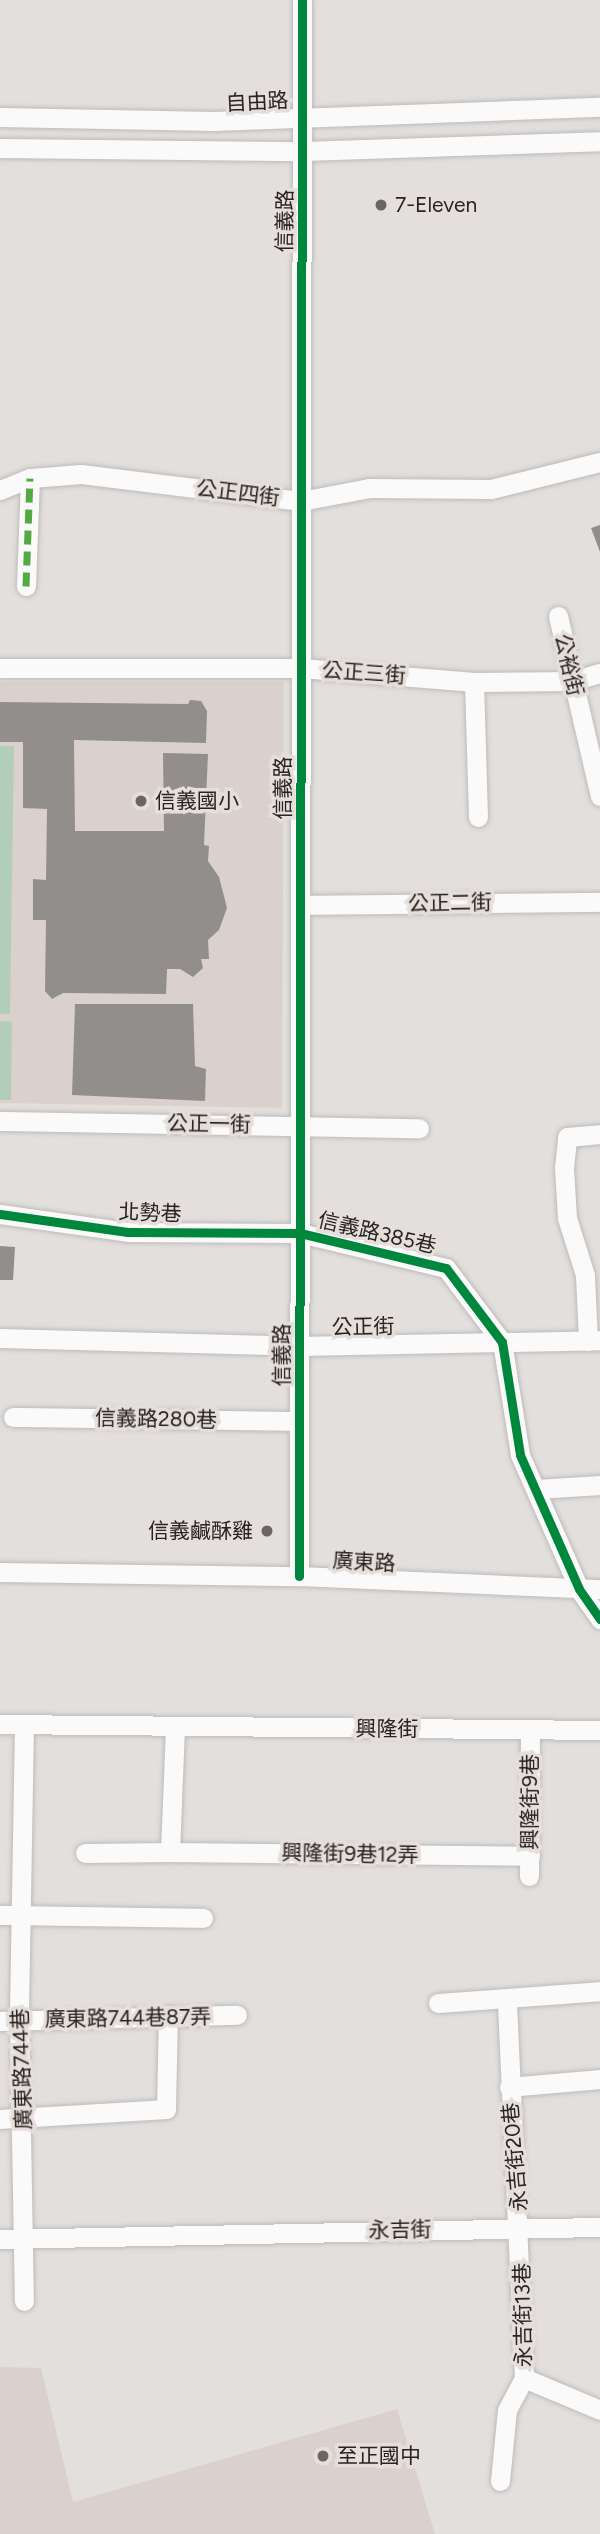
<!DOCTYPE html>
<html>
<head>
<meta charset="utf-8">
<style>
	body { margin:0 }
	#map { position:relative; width:600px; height:2534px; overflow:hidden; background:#e3dfdd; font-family:Figtree,"Noto Sans TC",sans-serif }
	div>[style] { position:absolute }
	.built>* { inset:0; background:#dad1cc }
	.green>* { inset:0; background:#b3ceb8 }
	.building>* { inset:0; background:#918e8c }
	.roads { filter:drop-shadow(0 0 2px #bebbb9) drop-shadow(0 0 2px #bebbb9) }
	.minor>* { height:19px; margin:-9.5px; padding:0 9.5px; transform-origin:9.5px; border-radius:9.5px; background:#fbfafa }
	.quiet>* { height:7px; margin-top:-3.5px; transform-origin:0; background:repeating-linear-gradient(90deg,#53aa43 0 14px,transparent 0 21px) }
	.cycleway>* { height:9px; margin:-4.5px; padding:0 4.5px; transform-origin:4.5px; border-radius:4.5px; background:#00873e }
	.dots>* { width:19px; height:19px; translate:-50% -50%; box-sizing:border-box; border:4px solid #e6deda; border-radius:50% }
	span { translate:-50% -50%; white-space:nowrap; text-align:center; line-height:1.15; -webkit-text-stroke:7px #e6deda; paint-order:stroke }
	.street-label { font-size:21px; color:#262422 }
	.poi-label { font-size:21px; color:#262422 }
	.left { translate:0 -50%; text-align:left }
	.right { translate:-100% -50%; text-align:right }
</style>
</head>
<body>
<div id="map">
	<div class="built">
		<i style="clip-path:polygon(0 682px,284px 682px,282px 1108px,0 1103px)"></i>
		<i style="clip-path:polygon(0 2367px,41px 2368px,73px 2502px,397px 2409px,435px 2534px,0 2534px)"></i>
	</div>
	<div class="green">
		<i style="clip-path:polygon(0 746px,14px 746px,10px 1014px,0 1014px)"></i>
		<i style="clip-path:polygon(0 1021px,12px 1022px,11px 1100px,0 1100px)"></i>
	</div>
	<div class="building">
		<i style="clip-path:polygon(600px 525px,600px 552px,591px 528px)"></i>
		<i style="clip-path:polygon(190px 700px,201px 701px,207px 711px,206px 743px,74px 740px,75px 831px,164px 831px,163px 753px,208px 754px,204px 845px,209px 846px,208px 861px,219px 877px,227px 908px,219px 930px,208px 940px,209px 959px,201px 959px,203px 968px,193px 977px,180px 969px,167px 969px,166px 994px,63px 993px,52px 999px,45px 991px,46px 920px,33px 920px,33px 879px,46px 880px,47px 809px,23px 808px,23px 742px,0 742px,0 702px,188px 704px)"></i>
		<i style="clip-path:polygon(75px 1004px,193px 1004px,195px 1066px,206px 1069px,205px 1101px,72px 1095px)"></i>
		<i style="clip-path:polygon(0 1246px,15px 1247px,13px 1280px,0 1280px)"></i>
	</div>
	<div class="roads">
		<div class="minor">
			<i style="left:0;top:117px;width:214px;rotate:1.1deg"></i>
			<i style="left:214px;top:121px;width:386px;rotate:-2.1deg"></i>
			<i style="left:0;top:148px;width:303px;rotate:0.6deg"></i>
			<i style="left:303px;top:151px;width:297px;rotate:-1.9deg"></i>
			<i style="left:0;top:490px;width:32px;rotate:-22deg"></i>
			<i style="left:30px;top:478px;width:51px;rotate:-4.5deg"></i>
			<i style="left:81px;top:474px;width:222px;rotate:7deg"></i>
			<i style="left:301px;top:501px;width:69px;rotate:-10.8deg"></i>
			<i style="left:369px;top:488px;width:122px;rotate:0.5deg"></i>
			<i style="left:491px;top:489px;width:112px;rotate:-13.9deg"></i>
			<i style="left:26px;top:586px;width:108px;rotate:-87.9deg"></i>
			<i style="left:558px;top:616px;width:185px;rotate:76.9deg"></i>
			<i style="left:0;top:668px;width:301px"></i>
			<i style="left:301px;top:668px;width:174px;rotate:4.6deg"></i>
			<i style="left:474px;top:682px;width:98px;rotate:-0.6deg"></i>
			<i style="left:572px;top:681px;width:29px;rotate:-16deg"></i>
			<i style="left:474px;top:682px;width:135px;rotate:88.3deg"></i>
			<i style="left:300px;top:905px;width:300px;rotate:-0.6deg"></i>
			<i style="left:0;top:1121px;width:419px;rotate:1deg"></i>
			<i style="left:0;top:1214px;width:129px;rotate:8deg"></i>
			<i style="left:128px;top:1232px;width:172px;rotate:0.3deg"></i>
			<i style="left:300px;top:1233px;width:150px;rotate:13.5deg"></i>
			<i style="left:446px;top:1268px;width:93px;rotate:52.9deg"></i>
			<i style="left:502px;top:1342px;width:114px;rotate:80.9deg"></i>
			<i style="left:520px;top:1455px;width:146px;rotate:66.2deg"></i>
			<i style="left:579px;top:1589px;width:37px;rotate:55deg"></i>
			<i style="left:0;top:1338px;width:299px;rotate:1.5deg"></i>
			<i style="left:299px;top:1346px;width:301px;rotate:-1.1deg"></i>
			<i style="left:588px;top:1341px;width:66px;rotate:-92.6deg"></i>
			<i style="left:585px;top:1275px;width:60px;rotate:-107.5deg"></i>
			<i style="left:567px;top:1218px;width:50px;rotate:-93.4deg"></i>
			<i style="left:564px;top:1168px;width:31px;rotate:-84deg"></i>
			<i style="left:567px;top:1137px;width:33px;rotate:-5deg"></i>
			<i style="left:13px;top:1417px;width:286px;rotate:0.8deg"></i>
			<i style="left:537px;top:1489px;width:63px;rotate:-3.6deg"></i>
			<i style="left:0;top:1572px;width:299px;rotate:0.8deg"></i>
			<i style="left:299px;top:1576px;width:301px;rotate:2.5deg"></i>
			<i style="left:299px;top:1576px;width:1576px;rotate:-89.89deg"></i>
			<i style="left:0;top:1724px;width:600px;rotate:0.57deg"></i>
			<i style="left:24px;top:1725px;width:295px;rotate:91deg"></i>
			<i style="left:19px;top:2020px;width:281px;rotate:89deg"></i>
			<i style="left:170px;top:1852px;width:360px;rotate:0.6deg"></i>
			<i style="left:85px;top:1853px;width:85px;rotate:-0.7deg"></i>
			<i style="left:170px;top:1852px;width:124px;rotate:-87.7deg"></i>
			<i style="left:529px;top:1876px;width:147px;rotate:-89.6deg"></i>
			<i style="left:0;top:1915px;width:203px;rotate:0.8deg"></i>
			<i style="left:438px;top:2003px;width:162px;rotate:-4.2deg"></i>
			<i style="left:0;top:2021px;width:237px;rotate:-1.5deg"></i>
			<i style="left:509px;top:2087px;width:91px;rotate:-5deg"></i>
			<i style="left:0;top:2119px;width:166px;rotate:-3.4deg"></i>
			<i style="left:166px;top:2109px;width:94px;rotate:-88.8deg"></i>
			<i style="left:0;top:2239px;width:600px;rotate:-1.15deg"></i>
			<i style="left:524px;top:2378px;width:82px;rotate:22.8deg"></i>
			<i style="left:500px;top:2481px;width:71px;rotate:-84.4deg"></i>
			<i style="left:507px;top:2410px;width:36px;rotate:-62deg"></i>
			<i style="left:524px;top:2378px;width:378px;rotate:-92.6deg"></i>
		</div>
	</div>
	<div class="quiet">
		<i style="left:26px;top:586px;width:108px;rotate:-87.9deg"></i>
	</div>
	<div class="cycleway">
		<i style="left:0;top:1214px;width:129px;rotate:8deg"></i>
		<i style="left:128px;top:1232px;width:172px;rotate:0.3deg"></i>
		<i style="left:300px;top:1233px;width:150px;rotate:13.5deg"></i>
		<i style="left:446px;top:1268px;width:93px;rotate:52.9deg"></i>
		<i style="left:502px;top:1342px;width:114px;rotate:80.9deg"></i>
		<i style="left:520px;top:1455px;width:146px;rotate:66.2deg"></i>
		<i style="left:579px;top:1589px;width:37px;rotate:55deg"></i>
		<i style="left:299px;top:1576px;width:1576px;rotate:-89.89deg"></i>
	</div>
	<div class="dots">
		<i style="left:381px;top:205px;background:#686563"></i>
		<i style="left:141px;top:801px;background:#686563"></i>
		<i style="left:267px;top:1531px;background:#686563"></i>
		<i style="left:323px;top:2456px;background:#686563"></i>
	</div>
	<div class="street-label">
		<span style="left:257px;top:102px;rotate:-3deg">自由路</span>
		<span style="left:285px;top:221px;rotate:-89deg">信義路</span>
		<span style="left:238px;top:493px;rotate:7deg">公正四街</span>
		<span style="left:569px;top:665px;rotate:77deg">公裕街</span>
		<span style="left:364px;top:673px;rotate:4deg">公正三街</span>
		<span style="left:283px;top:788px;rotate:-90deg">信義路</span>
		<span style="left:450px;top:903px;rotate:-1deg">公正二街</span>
		<span style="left:209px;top:1124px;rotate:1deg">公正一街</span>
		<span style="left:150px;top:1213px;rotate:2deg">北勢巷</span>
		<span style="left:377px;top:1233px;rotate:13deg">信義路385巷</span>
		<span style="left:363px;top:1327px;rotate:-1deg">公正街</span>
		<span style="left:282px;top:1355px;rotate:-90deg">信義路</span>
		<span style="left:156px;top:1419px;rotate:1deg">信義路280巷</span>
		<span style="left:364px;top:1562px;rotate:3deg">廣東路</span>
		<span style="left:387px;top:1729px">興隆街</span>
		<span style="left:530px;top:1802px;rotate:-90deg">興隆街9巷</span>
		<span style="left:350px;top:1854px;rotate:1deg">興隆街9巷12弄</span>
		<span style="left:128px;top:2018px;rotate:-1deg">廣東路744巷87弄</span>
		<span style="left:22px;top:2069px;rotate:-92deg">廣東路744巷</span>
		<span style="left:515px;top:2157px;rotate:-95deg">永吉街20巷</span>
		<span style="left:400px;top:2230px;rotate:-1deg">永吉街</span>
		<span style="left:523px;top:2315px;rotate:-91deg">永吉街13巷</span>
	</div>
	<div class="poi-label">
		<span class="left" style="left:395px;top:205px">7-Eleven</span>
		<span class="left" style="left:155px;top:801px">信義國小</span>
		<span class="right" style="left:253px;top:1531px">信義鹹酥雞</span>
		<span class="left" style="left:337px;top:2456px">至正國中</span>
	</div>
</div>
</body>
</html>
